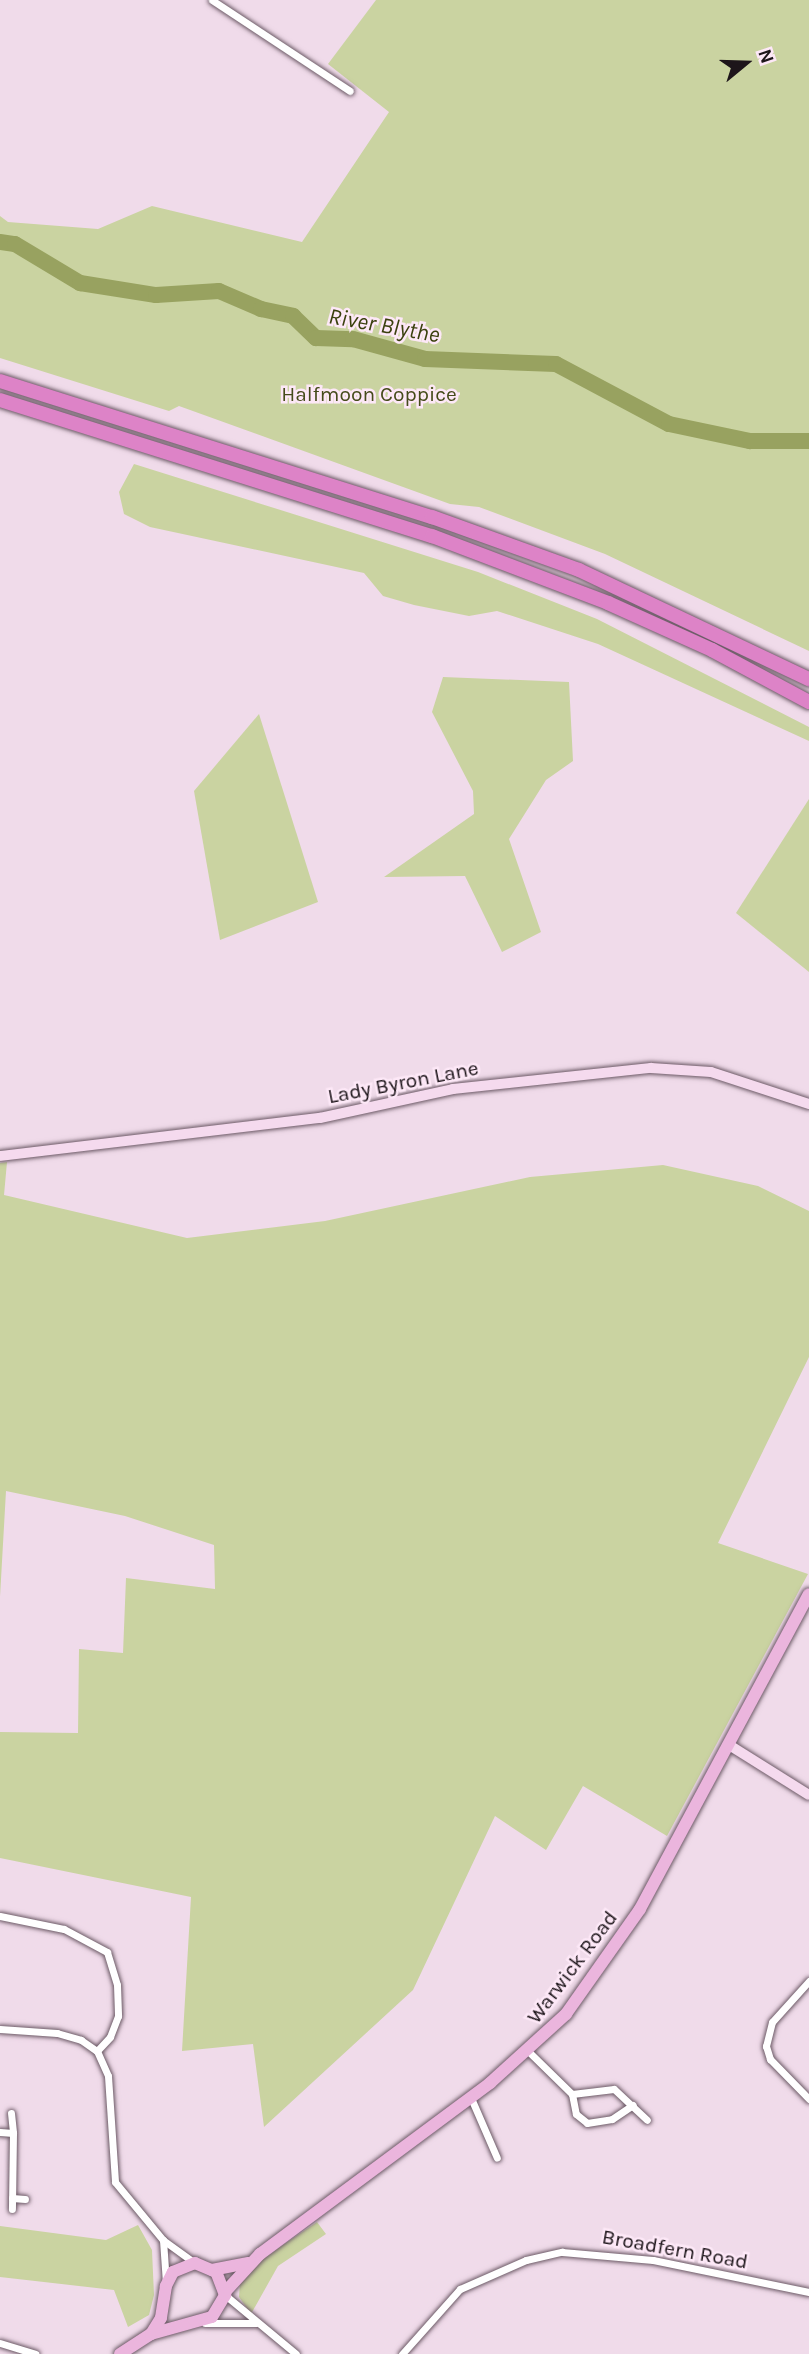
<!DOCTYPE html>
<html>
<head>
<meta charset="utf-8">
<style>
	body { margin:0 }
	#map { position:relative; width:809px; height:2354px; overflow:hidden; background:#f0dbea; font-family:Karla,sans-serif }
	div>[style] { position:absolute }
	.green>* { inset:0; background:#cad3a1 }
	.river>* { height:16px; margin:-8px; padding:0 8px; transform-origin:8px; border-radius:8px; background:#98a260 }
	.roads { filter:drop-shadow(0 0 2px #6c5a66) drop-shadow(0 0 2px #6c5a66) }
	.street>* { height:7px; margin:-3.5px; padding:0 3.5px; transform-origin:3.5px; border-radius:3.5px; background:#fff }
	.secondary>* { height:10px; margin:-5px; padding:0 5px; transform-origin:5px; border-radius:5px; background:#f5daee }
	.primary>* { height:12px; margin:-6px; padding:0 6px; transform-origin:6px; border-radius:6px; background:#ebb5dd }
	.highway>* { height:14px; margin:-7px; padding:0 7px; transform-origin:7px; border-radius:7px; background:#dd83c7 }
	span { translate:-50% -50%; white-space:nowrap; text-align:center; line-height:1.15; -webkit-text-stroke:5px #fde8f7; paint-order:stroke }
	.park-label { font-size:21px; color:#454b1a }
	.street-label { font-size:21px; color:#1d151a }
	.water-label { font-size:23px; color:#3a400d; font-style:italic }
	.north { position:absolute; left:711px; top:28px; width:70px; height:70px; -webkit-text-stroke:5px #fde8f7; paint-order:stroke; rotate:71deg; font-size:19px; font-weight:700; line-height:28px; text-align:center; color:#1d151a }
	.north::after { content:''; display:block; margin:auto; width:24px; height:32px; background:#1d151a; clip-path:polygon(50% 0,100% 100%,50% 72%,0 100%) }
</style>
</head>
<body>
<div id="map">
	<div class="green">
		<i style="clip-path:polygon(376px 0,809px 0,809px 651px,605px 554px,479px 507px,450px 504px,179px 406px,169px 411px,0 358px,0 216px,8px 222px,98px 229px,152px 206px,302px 242px,389px 112px,328px 64px)"></i>
		<i style="clip-path:polygon(134px 464px,478px 572px,597px 619px,809px 727px,809px 741px,598px 644px,497px 611px,469px 616px,414px 605px,383px 596px,364px 573px,150px 527px,124px 514px,119px 492px)"></i>
		<i style="clip-path:polygon(443px 677px,569px 682px,573px 761px,546px 780px,509px 839px,541px 932px,502px 952px,465px 876px,384px 877px,474px 814px,473px 791px,432px 712px)"></i>
		<i style="clip-path:polygon(259px 714px,318px 902px,220px 940px,194px 791px)"></i>
		<i style="clip-path:polygon(809px 799px,809px 972px,736px 913px)"></i>
		<i style="clip-path:polygon(7px 1162px,4px 1195px,187px 1238px,325px 1221px,530px 1177px,663px 1165px,758px 1186px,809px 1211px,809px 1357px,718px 1543px,808px 1574px,667px 1836px,583px 1786px,546px 1850px,495px 1816px,413px 1990px,264px 2127px,253px 2044px,182px 2051px,191px 1897px,0 1858px,0 1732px,78px 1733px,79px 1649px,123px 1653px,126px 1578px,215px 1589px,214px 1545px,125px 1516px,6px 1491px,0 1597px,0 1163px)"></i>
		<i style="clip-path:polygon(317px 2222px,326px 2234px,278px 2266px,251px 2314px,239px 2297px,240px 2283px,252px 2266px)"></i>
		<i style="clip-path:polygon(138px 2225px,152px 2250px,154px 2295px,149px 2315px,128px 2327px,114px 2290px,0 2277px,0 2226px,106px 2240px)"></i>
	</div>
	<div class="river">
		<i style="left:0;top:242px;width:15px;rotate:8deg"></i>
		<i style="left:15px;top:244px;width:76px;rotate:31deg"></i>
		<i style="left:80px;top:283px;width:77px;rotate:9deg"></i>
		<i style="left:156px;top:295px;width:63px;rotate:-3.6deg"></i>
		<i style="left:219px;top:291px;width:46px;rotate:23.2deg"></i>
		<i style="left:261px;top:309px;width:33px;rotate:12deg"></i>
		<i style="left:293px;top:316px;width:32px;rotate:44deg"></i>
		<i style="left:316px;top:338px;width:37px;rotate:2deg"></i>
		<i style="left:353px;top:339px;width:75px;rotate:15.5deg"></i>
		<i style="left:425px;top:359px;width:131px;rotate:2.2deg"></i>
		<i style="left:556px;top:364px;width:128px;rotate:28deg"></i>
		<i style="left:669px;top:424px;width:83px;rotate:11.9deg"></i>
		<i style="left:750px;top:441px;width:59px"></i>
	</div>
	<div class="roads">
		<div class="street">
			<i style="left:212px;top:0;width:165px;rotate:33.4deg"></i>
			<i style="left:0;top:1916px;width:65px;rotate:11.5deg"></i>
			<i style="left:64px;top:1929px;width:49px;rotate:28.1deg"></i>
			<i style="left:107px;top:1952px;width:34px;rotate:73deg"></i>
			<i style="left:117px;top:1985px;width:31px;rotate:88deg"></i>
			<i style="left:118px;top:2016px;width:22px;rotate:111deg"></i>
			<i style="left:110px;top:2037px;width:19px;rotate:133deg"></i>
			<i style="left:809px;top:1981px;width:55px;rotate:132.1deg"></i>
			<i style="left:772px;top:2022px;width:25px;rotate:104deg"></i>
			<i style="left:766px;top:2046px;width:14px;rotate:73deg"></i>
			<i style="left:770px;top:2059px;width:56px;rotate:45.7deg"></i>
			<i style="left:0;top:2029px;width:57px;rotate:4deg"></i>
			<i style="left:57px;top:2033px;width:25px;rotate:16deg"></i>
			<i style="left:81px;top:2040px;width:19px;rotate:35deg"></i>
			<i style="left:97px;top:2051px;width:27px;rotate:66deg"></i>
			<i style="left:108px;top:2076px;width:106px;rotate:86.2deg"></i>
			<i style="left:115px;top:2182px;width:75px;rotate:50.4deg"></i>
			<i style="left:163px;top:2240px;width:39px;rotate:36deg"></i>
			<i style="left:529px;top:2052px;width:60px;rotate:44.3deg"></i>
			<i style="left:572px;top:2094px;width:42px;rotate:-6.8deg"></i>
			<i style="left:614px;top:2089px;width:45px;rotate:43.2deg"></i>
			<i style="left:572px;top:2094px;width:20px;rotate:79deg"></i>
			<i style="left:576px;top:2114px;width:14px;rotate:39deg"></i>
			<i style="left:587px;top:2123px;width:25px;rotate:-9deg"></i>
			<i style="left:612px;top:2119px;width:25px;rotate:-34deg"></i>
			<i style="left:471px;top:2098px;width:65px;rotate:66.6deg"></i>
			<i style="left:11px;top:2113px;width:20px;rotate:84deg"></i>
			<i style="left:0;top:2132px;width:13px;rotate:4deg"></i>
			<i style="left:13px;top:2133px;width:76px;rotate:90.8deg"></i>
			<i style="left:12px;top:2198px;width:13px;rotate:4deg"></i>
			<i style="left:163px;top:2240px;width:43px;rotate:86deg"></i>
			<i style="left:225px;top:2295px;width:92px;rotate:39.7deg"></i>
			<i style="left:205px;top:2323px;width:51px"></i>
			<i style="left:0;top:2343px;width:37px;rotate:17deg"></i>
			<i style="left:402px;top:2354px;width:87px;rotate:-48.3deg"></i>
			<i style="left:460px;top:2289px;width:72px;rotate:-23.7deg"></i>
			<i style="left:526px;top:2260px;width:37px;rotate:-13deg"></i>
			<i style="left:562px;top:2252px;width:91px;rotate:5deg"></i>
			<i style="left:653px;top:2260px;width:159px;rotate:11.6deg"></i>
		</div>
		<div class="secondary">
			<i style="left:0;top:1156px;width:322px;rotate:-6.8deg"></i>
			<i style="left:320px;top:1118px;width:136px;rotate:-12.3deg"></i>
			<i style="left:453px;top:1089px;width:199px;rotate:-6.1deg"></i>
			<i style="left:651px;top:1068px;width:60px;rotate:3.8deg"></i>
			<i style="left:711px;top:1072px;width:103px;rotate:18.1deg"></i>
			<i style="left:729px;top:1745px;width:94px;rotate:32deg"></i>
		</div>
		<div class="primary">
			<i style="left:212px;top:2270px;width:37px;rotate:-11deg"></i>
			<i style="left:225px;top:2292px;width:52px;rotate:-47.4deg"></i>
			<i style="left:260px;top:2254px;width:287px;rotate:-36.6deg"></i>
			<i style="left:490px;top:2083px;width:103px;rotate:-42.2deg"></i>
			<i style="left:566px;top:2014px;width:128px;rotate:-54.8deg"></i>
			<i style="left:640px;top:1909px;width:357px;rotate:-61.8deg"></i>
			<i style="left:120px;top:2354px;width:37px;rotate:-33deg"></i>
			<i style="left:151px;top:2334px;width:63px;rotate:-15.6deg"></i>
			<i style="left:212px;top:2317px;width:26px;rotate:-59deg"></i>
			<i style="left:225px;top:2295px;width:25px;rotate:-111deg"></i>
			<i style="left:216px;top:2272px;width:23px;rotate:-157deg"></i>
			<i style="left:195px;top:2263px;width:24px;rotate:158deg"></i>
			<i style="left:173px;top:2272px;width:16px;rotate:117deg"></i>
			<i style="left:166px;top:2286px;width:32px;rotate:99deg"></i>
			<i style="left:161px;top:2318px;width:19px;rotate:122deg"></i>
		</div>
		<div class="highway">
			<i style="left:0;top:381px;width:453px;rotate:17.5deg"></i>
			<i style="left:432px;top:517px;width:156px;rotate:19.8deg"></i>
			<i style="left:579px;top:570px;width:255px;rotate:25.4deg"></i>
			<i style="left:0;top:400px;width:453px;rotate:17.5deg"></i>
			<i style="left:432px;top:536px;width:188px;rotate:20.8deg"></i>
			<i style="left:608px;top:603px;width:114px;rotate:24.3deg"></i>
			<i style="left:712px;top:650px;width:110px;rotate:28.2deg"></i>
		</div>
	</div>
	<div class="park-label">
		<span style="left:369px;top:394px">Halfmoon Coppice</span>
	</div>
	<div class="street-label">
		<span style="left:403px;top:1082px;rotate:-11deg">Lady Byron Lane</span>
		<span style="left:572px;top:1967px;rotate:-53deg">Warwick Road</span>
		<span style="left:675px;top:2249px;rotate:10deg">Broadfern Road</span>
	</div>
	<div class="water-label">
		<span style="left:384px;top:326px;rotate:10deg">River Blythe</span>
	</div>
	<div class="north">N</div>
</div>
</body>
</html>
